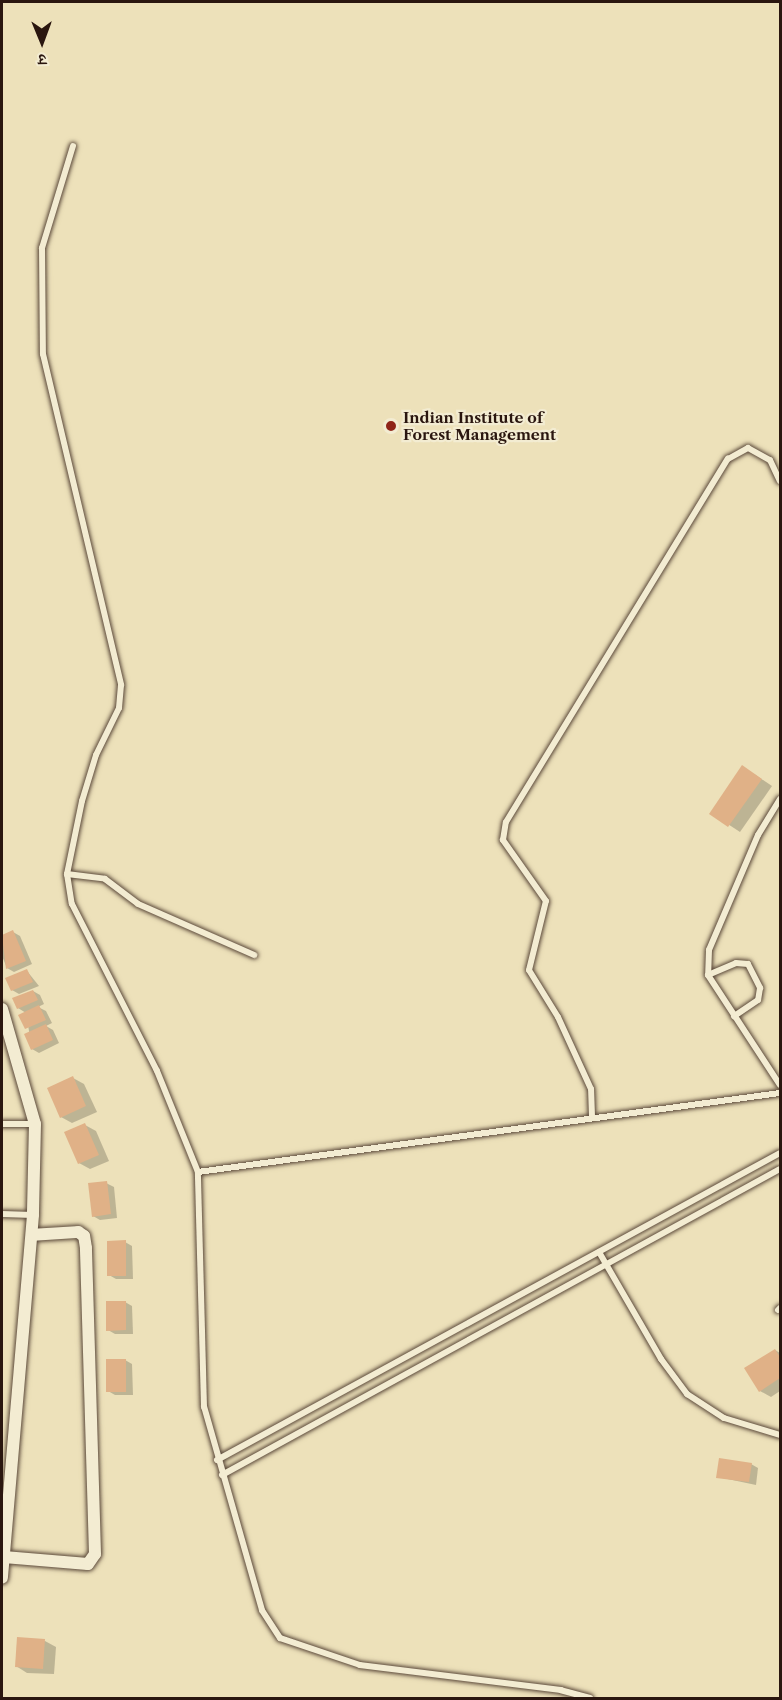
<!DOCTYPE html>
<html>
<head>
<meta charset="utf-8">
<style>
	body { margin:0 }
	#map { position:relative; width:782px; height:1700px; overflow:hidden; background:#ede1ba; font-family:"Libre Caslon Text","Noto Serif Devanagari",serif }
	div>[style] { position:absolute }
	.shadow>* { inset:0; background:#0003 }
	.building>* { inset:0; background:#e0b187 }
	.roads { filter:drop-shadow(0 0 2px #5b493a) drop-shadow(0 0 2px #5b493a) }
	.service>* { height:6px; margin:-3px; padding:0 3px; transform-origin:3px; border-radius:3px; background:#f3ecd2 }
	.minor>* { height:12px; margin:-6px; padding:0 6px; transform-origin:6px; border-radius:6px; background:#f3ecd2 }
	.dots>* { width:16px; height:16px; translate:-50% -50%; box-sizing:border-box; border:3px solid #f3ecd2; border-radius:50% }
	span { translate:-50% -50%; white-space:nowrap; text-align:center; line-height:1.15; -webkit-text-stroke:4.5px #f3ecd2; paint-order:stroke }
	.poi-label { font-size:15px; color:#2a160f; font-weight:700 }
	.left { translate:0 -50%; text-align:left }
	.frame { position:absolute; inset:0; border:3px solid #2a160f; pointer-events:none }
	.north { position:absolute; left:12px; top:12px; width:60px; height:60px; -webkit-text-stroke:4px #f3ecd2; paint-order:stroke; rotate:179deg; font-size:16px; font-weight:700; line-height:24px; text-align:center; color:#2a160f }
	.north::after { content:''; display:block; margin:auto; width:21px; height:27px; background:#2a160f; clip-path:polygon(50% 0,100% 100%,50% 72%,0 100%) }
</style>
</head>
<body>
<div id="map">
	<div class="shadow">
		<i style="clip-path:polygon(754px 774px,772px 786px,740px 832px,711px 813px)"></i>
		<i style="clip-path:polygon(13px 932px,20px 936px,32px 964px,14px 972px,7px 968px,2px 956px,2px 937px)"></i>
		<i style="clip-path:polygon(27px 971px,39px 986px,19px 994px,12px 990px)"></i>
		<i style="clip-path:polygon(33px 991px,40px 995px,44px 1004px,38px 1007px,46px 1011px,52px 1023px,46px 1026px,53px 1030px,59px 1043px,39px 1053px,32px 1049px,26px 1013px,18px 1008px)"></i>
		<i style="clip-path:polygon(73px 1078px,84px 1084px,97px 1112px,72px 1123px,61px 1117px)"></i>
		<i style="clip-path:polygon(85px 1125px,96px 1131px,109px 1161px,90px 1169px,79px 1163px)"></i>
		<i style="clip-path:polygon(106px 1183px,114px 1187px,117px 1218px,100px 1220px,93px 1216px)"></i>
		<i style="clip-path:polygon(125px 1242px,132px 1246px,133px 1279px,116px 1279px,109px 1275px)"></i>
		<i style="clip-path:polygon(125px 1302px,132px 1306px,133px 1334px,115px 1334px,108px 1330px)"></i>
		<i style="clip-path:polygon(775px 1350px,780px 1353px,780px 1391px,771px 1397px,760px 1391px)"></i>
		<i style="clip-path:polygon(125px 1360px,132px 1364px,133px 1395px,115px 1395px,108px 1391px)"></i>
		<i style="clip-path:polygon(751px 1464px,758px 1468px,756px 1485px,718px 1477px)"></i>
		<i style="clip-path:polygon(18px 1639px,45px 1641px,56px 1647px,54px 1674px,27px 1673px,16px 1666px)"></i>
	</div>
	<div class="building">
		<i style="clip-path:polygon(742px 765px,762px 779px,728px 827px,709px 814px)"></i>
		<i style="clip-path:polygon(13px 930px,26px 961px,6px 969px,2px 935px)"></i>
		<i style="clip-path:polygon(27px 969px,33px 982px,11px 991px,5px 978px)"></i>
		<i style="clip-path:polygon(33px 990px,38px 1000px,17px 1009px,12px 998px)"></i>
		<i style="clip-path:polygon(39px 1005px,46px 1020px,25px 1029px,18px 1015px)"></i>
		<i style="clip-path:polygon(46px 1024px,53px 1040px,31px 1050px,24px 1034px)"></i>
		<i style="clip-path:polygon(73px 1076px,86px 1106px,60px 1118px,47px 1088px)"></i>
		<i style="clip-path:polygon(85px 1123px,99px 1155px,78px 1164px,64px 1132px)"></i>
		<i style="clip-path:polygon(107px 1181px,111px 1214px,92px 1217px,88px 1183px)"></i>
		<i style="clip-path:polygon(126px 1240px,126px 1276px,107px 1276px,107px 1241px)"></i>
		<i style="clip-path:polygon(106px 1301px,126px 1301px,126px 1330px,106px 1331px)"></i>
		<i style="clip-path:polygon(775px 1349px,780px 1357px,780px 1378px,759px 1392px,744px 1368px)"></i>
		<i style="clip-path:polygon(106px 1359px,126px 1359px,126px 1392px,106px 1392px)"></i>
		<i style="clip-path:polygon(719px 1458px,752px 1463px,749px 1482px,716px 1478px)"></i>
		<i style="clip-path:polygon(17px 1637px,45px 1639px,43px 1669px,15px 1667px)"></i>
	</div>
	<div class="roads">
		<div class="service">
			<i style="left:73px;top:146px;width:107px;rotate:106.9deg"></i>
			<i style="left:42px;top:248px;width:106px;rotate:89.5deg"></i>
			<i style="left:43px;top:354px;width:340px;rotate:76.7deg"></i>
			<i style="left:121px;top:685px;width:23px;rotate:95deg"></i>
			<i style="left:119px;top:708px;width:52px;rotate:116.1deg"></i>
			<i style="left:96px;top:755px;width:48px;rotate:106.9deg"></i>
			<i style="left:82px;top:801px;width:75px;rotate:101.6deg"></i>
			<i style="left:67px;top:874px;width:30px;rotate:81deg"></i>
			<i style="left:72px;top:904px;width:187px;rotate:63deg"></i>
			<i style="left:157px;top:1071px;width:109px;rotate:67.9deg"></i>
			<i style="left:780px;top:799px;width:42px;rotate:121.4deg"></i>
			<i style="left:758px;top:835px;width:125px;rotate:113.1deg"></i>
			<i style="left:709px;top:950px;width:25px;rotate:92deg"></i>
			<i style="left:708px;top:975px;width:131px;rotate:56.8deg"></i>
			<i style="left:67px;top:874px;width:38px;rotate:7deg"></i>
			<i style="left:105px;top:879px;width:41px;rotate:37.1deg"></i>
			<i style="left:138px;top:904px;width:127px;rotate:23.7deg"></i>
			<i style="left:708px;top:975px;width:30px;rotate:-23deg"></i>
			<i style="left:736px;top:963px;width:12px;rotate:5deg"></i>
			<i style="left:748px;top:964px;width:27px;rotate:63deg"></i>
			<i style="left:760px;top:988px;width:12px;rotate:99deg"></i>
			<i style="left:758px;top:1000px;width:29px;rotate:146deg"></i>
			<i style="left:592px;top:1116px;width:27px;rotate:-92deg"></i>
			<i style="left:591px;top:1089px;width:79px;rotate:-114.6deg"></i>
			<i style="left:558px;top:1017px;width:55px;rotate:-121.7deg"></i>
			<i style="left:529px;top:970px;width:71px;rotate:-76.2deg"></i>
			<i style="left:546px;top:901px;width:75px;rotate:-125.2deg"></i>
			<i style="left:503px;top:840px;width:18px;rotate:-81deg"></i>
			<i style="left:506px;top:822px;width:426px;rotate:-58.6deg"></i>
			<i style="left:728px;top:459px;width:23px;rotate:-29deg"></i>
			<i style="left:748px;top:448px;width:25px;rotate:29deg"></i>
			<i style="left:770px;top:460px;width:23px;rotate:65deg"></i>
			<i style="left:2px;top:1124px;width:32px"></i>
			<i style="left:2px;top:1214px;width:31px;rotate:2deg"></i>
			<i style="left:599px;top:1252px;width:124px;rotate:59.9deg"></i>
			<i style="left:661px;top:1359px;width:44px;rotate:53.4deg"></i>
			<i style="left:687px;top:1394px;width:44px;rotate:33deg"></i>
			<i style="left:724px;top:1418px;width:59px;rotate:16.9deg"></i>
			<i style="left:778px;top:1310px;width:3px;rotate:-45deg"></i>
			<i style="left:217px;top:1460px;width:641px;rotate:-28.6deg"></i>
			<i style="left:222px;top:1475px;width:636px;rotate:-28.74deg"></i>
			<i style="left:590px;top:1698px;width:30px;rotate:-165deg"></i>
			<i style="left:561px;top:1690px;width:203px;rotate:-172.9deg"></i>
			<i style="left:360px;top:1665px;width:84px;rotate:-161.4deg"></i>
			<i style="left:280px;top:1638px;width:33px;rotate:-123deg"></i>
			<i style="left:262px;top:1610px;width:211px;rotate:-105.9deg"></i>
			<i style="left:204px;top:1407px;width:235px;rotate:-91.5deg"></i>
			<i style="left:198px;top:1172px;width:587px;rotate:-7.73deg"></i>
		</div>
		<div class="minor">
			<i style="left:2px;top:1009px;width:120px;rotate:74deg"></i>
			<i style="left:35px;top:1124px;width:91px;rotate:91.3deg"></i>
			<i style="left:33px;top:1215px;width:364px;rotate:94.9deg"></i>
			<i style="left:4px;top:1557px;width:84px;rotate:4.8deg"></i>
			<i style="left:88px;top:1564px;width:12px;rotate:-55deg"></i>
			<i style="left:95px;top:1554px;width:306px;rotate:-91.7deg"></i>
			<i style="left:86px;top:1248px;width:12px;rotate:-99deg"></i>
			<i style="left:84px;top:1236px;width:7px;rotate:-146deg"></i>
			<i style="left:78px;top:1232px;width:46px;rotate:176.3deg"></i>
		</div>
	</div>
	<div class="dots">
		<i style="left:391px;top:426px;background:#8f2418"></i>
	</div>
	<div class="poi-label">
		<span class="left" style="left:403px;top:426px">Indian Institute of<br>Forest Management</span>
	</div>
	<div class="frame"></div>
	<div class="north">उ</div>
</div>
</body>
</html>
